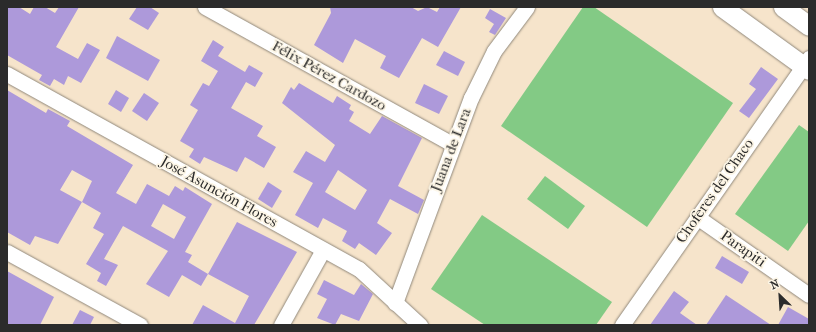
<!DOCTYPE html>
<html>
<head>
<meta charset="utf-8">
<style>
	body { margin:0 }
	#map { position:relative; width:816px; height:332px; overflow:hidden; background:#f6e4cb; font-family:"IM FELL French Canon",serif }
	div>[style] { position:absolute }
	.green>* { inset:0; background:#83ca85 }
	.building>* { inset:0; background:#ad99da }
	.roads { filter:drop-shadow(0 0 1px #90887b) drop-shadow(0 0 1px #90887b) }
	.minor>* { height:15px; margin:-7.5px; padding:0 7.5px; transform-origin:7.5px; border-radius:7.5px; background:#fff }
	.major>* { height:19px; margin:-9.5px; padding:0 9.5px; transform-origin:9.5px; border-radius:9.5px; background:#fff }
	span { translate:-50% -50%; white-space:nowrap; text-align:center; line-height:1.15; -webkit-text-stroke:3.5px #fcf5e5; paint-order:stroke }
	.street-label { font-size:15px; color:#2b2b2b }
	.frame { position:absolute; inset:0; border:8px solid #2b2b2b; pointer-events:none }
	.north { position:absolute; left:760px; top:276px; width:40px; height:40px; -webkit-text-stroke:3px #fcf5e5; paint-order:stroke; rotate:335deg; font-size:11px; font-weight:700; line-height:16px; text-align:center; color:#2b2b2b }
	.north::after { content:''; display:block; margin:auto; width:14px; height:18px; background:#2b2b2b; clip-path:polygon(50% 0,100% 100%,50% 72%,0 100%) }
</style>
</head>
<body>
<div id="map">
	<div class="green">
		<i style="clip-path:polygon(583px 7px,594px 7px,733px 103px,647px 227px,501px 126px)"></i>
		<i style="clip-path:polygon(799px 125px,809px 132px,809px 221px,788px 251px,735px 214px)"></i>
		<i style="clip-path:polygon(545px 176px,585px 206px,568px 229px,527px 199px)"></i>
		<i style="clip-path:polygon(482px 215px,612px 302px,596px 325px,485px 325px,431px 289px)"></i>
	</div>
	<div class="building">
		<i style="clip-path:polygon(7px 7px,19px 7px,30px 14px,34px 7px,45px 7px,55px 13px,59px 7px,79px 7px,56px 47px,78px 59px,87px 43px,100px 50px,81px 83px,68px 76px,64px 85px,54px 79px,50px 86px,39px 80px,42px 75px,7px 55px)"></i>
		<i style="clip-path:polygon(137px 7px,150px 7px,159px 13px,148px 30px,129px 19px)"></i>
		<i style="clip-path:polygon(330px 7px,411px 7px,418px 11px,427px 7px,437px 12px,440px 7px,461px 7px,438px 47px,422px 38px,399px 78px,380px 68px,386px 56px,355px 39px,343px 63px,314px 45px,331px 13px)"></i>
		<i style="clip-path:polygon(490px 9px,506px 18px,495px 35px,489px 32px,494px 24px,485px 18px)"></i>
		<i style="clip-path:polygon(117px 36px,160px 60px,148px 81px,106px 58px)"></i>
		<i style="clip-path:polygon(213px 40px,224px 47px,218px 56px,245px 72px,249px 65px,263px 73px,255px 87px,246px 82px,231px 108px,263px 126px,257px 136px,276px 147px,264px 168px,245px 157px,237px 172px,204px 157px,200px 164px,189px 157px,194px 149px,180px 141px,198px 110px,190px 105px,203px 83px,209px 86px,218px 71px,201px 61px)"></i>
		<i style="clip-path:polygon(444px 51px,465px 62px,458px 76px,436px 65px)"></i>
		<i style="clip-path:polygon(761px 67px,778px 79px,749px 118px,739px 111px,756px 89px,749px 84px)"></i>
		<i style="clip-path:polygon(evenodd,299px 83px,333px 103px,337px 96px,351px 105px,349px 109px,354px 112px,349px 121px,370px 134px,382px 116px,422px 138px,398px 186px,424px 200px,418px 214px,390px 199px,377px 223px,392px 233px,376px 255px,359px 243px,355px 249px,342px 241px,347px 231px,323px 218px,318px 228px,295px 215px,313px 183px,293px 172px,306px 151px,325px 162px,335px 145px,282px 103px,291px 87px,294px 90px,299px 83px,338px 170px,367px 190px,355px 210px,325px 192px,338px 170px)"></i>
		<i style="clip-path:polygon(424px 84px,448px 96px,439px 114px,415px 103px)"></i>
		<i style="clip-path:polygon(evenodd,7px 90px,46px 113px,48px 109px,70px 121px,67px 126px,133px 165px,116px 193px,136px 204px,147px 184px,169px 196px,175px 186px,183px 191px,185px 187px,212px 204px,185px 252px,192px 255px,188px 262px,208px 274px,201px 286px,182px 275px,169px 297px,146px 284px,168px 251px,123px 226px,104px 259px,118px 265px,106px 286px,97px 281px,101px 273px,86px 264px,104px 234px,93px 228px,101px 213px,82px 202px,58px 244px,35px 236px,30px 245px,7px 232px,7px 90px,72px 170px,92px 181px,82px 202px,60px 190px,72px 170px,7px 90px,163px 204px,186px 217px,174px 239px,151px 226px,163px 204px)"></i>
		<i style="clip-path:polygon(116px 90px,129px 98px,121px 112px,108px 104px)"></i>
		<i style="clip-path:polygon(144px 93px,159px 103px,147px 121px,132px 111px)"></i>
		<i style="clip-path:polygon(268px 182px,282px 191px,272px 208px,258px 199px)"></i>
		<i style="clip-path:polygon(237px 222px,297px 252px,254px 325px,192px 325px,203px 305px,235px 323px,249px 296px,208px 274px)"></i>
		<i style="clip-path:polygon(722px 256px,749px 272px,742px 284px,715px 268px)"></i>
		<i style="clip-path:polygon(7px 271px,54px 297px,40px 325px,7px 325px)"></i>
		<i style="clip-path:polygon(324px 280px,354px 295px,361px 284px,373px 294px,359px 321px,341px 314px,335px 325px,317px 318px,327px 299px,317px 294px)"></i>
		<i style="clip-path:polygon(674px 291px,689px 302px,680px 313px,697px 325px,650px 325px)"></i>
		<i style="clip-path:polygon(726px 295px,771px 325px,706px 325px)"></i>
		<i style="clip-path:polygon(788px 307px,809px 319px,809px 325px,778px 325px)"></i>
		<i style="clip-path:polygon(80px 310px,94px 317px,90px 325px,72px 325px)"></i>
	</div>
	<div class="roads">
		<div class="minor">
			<i style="left:205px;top:7px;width:282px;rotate:29deg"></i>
			<i style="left:7px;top:74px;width:402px;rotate:29deg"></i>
			<i style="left:359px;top:269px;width:83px;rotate:42.6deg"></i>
			<i style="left:697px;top:217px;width:136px;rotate:34.9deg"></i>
			<i style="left:7px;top:252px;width:152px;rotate:28.8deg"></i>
			<i style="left:395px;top:303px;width:219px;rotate:-69.7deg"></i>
			<i style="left:471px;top:98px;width:52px;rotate:-63.9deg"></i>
			<i style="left:494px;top:51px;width:55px;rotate:-53.1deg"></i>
			<i style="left:281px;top:325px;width:86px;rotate:-60.8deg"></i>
			<i style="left:622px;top:325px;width:326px;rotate:-55deg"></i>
		</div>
		<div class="major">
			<i style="left:722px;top:7px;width:107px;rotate:35.9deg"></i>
			<i style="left:783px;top:7px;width:32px;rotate:36deg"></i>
		</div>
	</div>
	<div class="street-label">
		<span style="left:329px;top:76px;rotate:29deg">Félix Pérez Cardozo</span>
		<span style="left:451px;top:150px;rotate:-69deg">Juana de Lara</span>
		<span style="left:715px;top:191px;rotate:-55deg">Choferes del Chaco</span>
		<span style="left:219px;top:192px;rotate:29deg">José Asunción Flores</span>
		<span style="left:743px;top:249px;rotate:35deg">Parapiti</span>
	</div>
	<div class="frame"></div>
	<div class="north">N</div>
</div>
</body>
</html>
